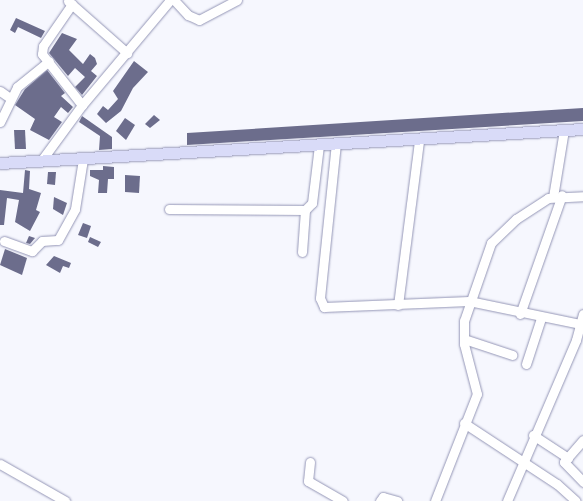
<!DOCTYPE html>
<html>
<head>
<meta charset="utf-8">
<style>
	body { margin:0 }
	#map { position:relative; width:583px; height:501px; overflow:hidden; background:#f6f7fe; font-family:Raleway,sans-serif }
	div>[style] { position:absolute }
	.building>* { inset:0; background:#6c6d8c }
	.roads { filter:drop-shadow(0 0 1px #9496b6) drop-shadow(0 0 1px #9496b6) }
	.minor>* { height:9px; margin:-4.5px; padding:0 4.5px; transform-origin:4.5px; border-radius:4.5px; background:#fff }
	.major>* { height:11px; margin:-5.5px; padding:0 5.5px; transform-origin:5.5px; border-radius:5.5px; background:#d9dbf8 }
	span { translate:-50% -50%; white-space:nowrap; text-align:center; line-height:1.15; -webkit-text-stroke:3.5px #fff; paint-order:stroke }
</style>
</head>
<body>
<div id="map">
	<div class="building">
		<i style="clip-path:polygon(16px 18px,45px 31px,41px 38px,18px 27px,15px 33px,10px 30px)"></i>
		<i style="clip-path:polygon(62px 33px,77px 39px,69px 50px,83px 64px,90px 54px,95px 58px,97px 64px,91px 71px,97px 76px,82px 95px,75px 87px,85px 77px,75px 68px,68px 76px,49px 53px)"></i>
		<i style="clip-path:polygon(134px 61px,148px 72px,133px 88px,121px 111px,106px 123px,97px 114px,103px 106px,108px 110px,118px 99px,113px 91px)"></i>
		<i style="clip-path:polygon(47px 70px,65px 93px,61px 96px,73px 107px,68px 113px,61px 107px,54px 117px,62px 122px,49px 140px,30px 130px,35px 119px,15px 105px,25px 89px)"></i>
		<i style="clip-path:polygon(583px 108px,583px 121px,187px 145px,187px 133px)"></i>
		<i style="clip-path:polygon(154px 115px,160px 120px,150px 128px,145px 124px)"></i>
		<i style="clip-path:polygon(82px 116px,112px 137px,112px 149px,99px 150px,100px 136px,79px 122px)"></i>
		<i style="clip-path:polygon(125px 118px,135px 125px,126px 140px,116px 131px)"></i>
		<i style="clip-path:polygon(14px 130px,25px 130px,26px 149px,15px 149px)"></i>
		<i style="clip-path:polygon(103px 166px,114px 167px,114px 179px,108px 179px,107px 193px,98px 193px,99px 180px,90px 176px,90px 170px,103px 170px)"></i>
		<i style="clip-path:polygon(25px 170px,30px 171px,29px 189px,41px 193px,36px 210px,40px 212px,30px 231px,15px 222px,19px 200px,7px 198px,4px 225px,0 225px,0 190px,23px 193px)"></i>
		<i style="clip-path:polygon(48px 172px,56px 172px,55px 185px,47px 184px)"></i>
		<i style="clip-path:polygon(125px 175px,140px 176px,139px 193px,125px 192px)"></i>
		<i style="clip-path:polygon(54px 197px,67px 203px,63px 215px,53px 209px)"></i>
		<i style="clip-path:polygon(83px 223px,91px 226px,87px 238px,78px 235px)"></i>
		<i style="clip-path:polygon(29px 236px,35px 238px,30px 244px,26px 243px)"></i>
		<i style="clip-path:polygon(90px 237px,101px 242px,98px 247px,88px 242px)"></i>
		<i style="clip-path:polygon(5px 249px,27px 258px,22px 275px,0 265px)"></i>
		<i style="clip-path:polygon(54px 256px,71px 263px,69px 268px,63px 266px,60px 273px,46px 265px)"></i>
	</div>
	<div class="roads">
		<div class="minor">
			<i style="left:174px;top:0;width:21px;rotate:47deg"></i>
			<i style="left:188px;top:15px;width:12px;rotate:24deg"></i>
			<i style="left:199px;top:20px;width:43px;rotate:-27.8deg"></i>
			<i style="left:68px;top:1px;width:79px;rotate:41.4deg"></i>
			<i style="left:72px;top:4px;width:51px;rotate:124.6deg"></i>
			<i style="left:43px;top:46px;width:8px;rotate:97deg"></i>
			<i style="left:42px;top:54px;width:65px;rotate:51.9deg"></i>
			<i style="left:0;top:91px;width:12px;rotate:35deg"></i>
			<i style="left:0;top:122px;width:39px;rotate:-64deg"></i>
			<i style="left:17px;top:87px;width:41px;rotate:-39.1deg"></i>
			<i style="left:336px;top:143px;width:156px;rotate:95.9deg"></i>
			<i style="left:320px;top:298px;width:10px;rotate:66deg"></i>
			<i style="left:324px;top:307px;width:145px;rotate:-2.4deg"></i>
			<i style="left:469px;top:301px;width:113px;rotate:11.7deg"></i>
			<i style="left:41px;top:161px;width:69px;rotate:-53.8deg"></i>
			<i style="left:82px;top:105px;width:137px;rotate:-50deg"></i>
			<i style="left:553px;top:197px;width:68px;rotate:-80.7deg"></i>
			<i style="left:169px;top:209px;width:136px;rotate:0.4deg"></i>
			<i style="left:4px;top:241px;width:30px;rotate:20deg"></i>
			<i style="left:32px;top:251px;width:14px;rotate:-45deg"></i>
			<i style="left:42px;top:241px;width:16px;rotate:-4deg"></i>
			<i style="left:58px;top:240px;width:35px;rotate:-61deg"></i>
			<i style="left:75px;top:209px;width:51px;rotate:-80.9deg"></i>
			<i style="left:302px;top:252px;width:42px;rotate:-85.9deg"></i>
			<i style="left:305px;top:210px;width:10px;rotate:-45deg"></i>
			<i style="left:312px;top:203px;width:58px;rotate:-83.1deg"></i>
			<i style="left:398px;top:305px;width:166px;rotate:-82.7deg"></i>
			<i style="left:520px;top:314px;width:126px;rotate:-70.6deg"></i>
			<i style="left:464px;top:339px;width:51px;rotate:18.4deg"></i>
			<i style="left:526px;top:364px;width:48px;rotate:-71.9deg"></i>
			<i style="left:464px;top:423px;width:111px;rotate:33.3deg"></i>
			<i style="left:557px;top:484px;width:25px;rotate:42deg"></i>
			<i style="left:533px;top:435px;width:42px;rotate:33.3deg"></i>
			<i style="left:583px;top:440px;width:29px;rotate:131deg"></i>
			<i style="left:564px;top:462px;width:28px;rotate:46deg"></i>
			<i style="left:310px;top:462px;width:19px;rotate:96deg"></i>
			<i style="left:308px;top:481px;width:40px;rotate:29.7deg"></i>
			<i style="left:0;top:464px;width:75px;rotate:29.6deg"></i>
			<i style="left:380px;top:501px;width:5px;rotate:-53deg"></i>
			<i style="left:383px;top:497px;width:15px;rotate:16deg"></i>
			<i style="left:435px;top:501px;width:115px;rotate:-68.6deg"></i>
			<i style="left:477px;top:394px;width:52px;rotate:-104.6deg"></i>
			<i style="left:464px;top:344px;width:23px;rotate:-90deg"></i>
			<i style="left:464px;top:321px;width:83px;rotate:-70.9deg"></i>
			<i style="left:491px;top:243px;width:35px;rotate:-44deg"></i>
			<i style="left:516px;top:219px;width:38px;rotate:-33deg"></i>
			<i style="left:548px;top:198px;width:35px;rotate:-3deg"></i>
			<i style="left:507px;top:501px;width:175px;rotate:-66.8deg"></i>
			<i style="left:576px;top:340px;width:27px;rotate:-75deg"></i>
		</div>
		<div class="major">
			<i style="left:0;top:163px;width:584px;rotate:-3.34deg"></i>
		</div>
	</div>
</div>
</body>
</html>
